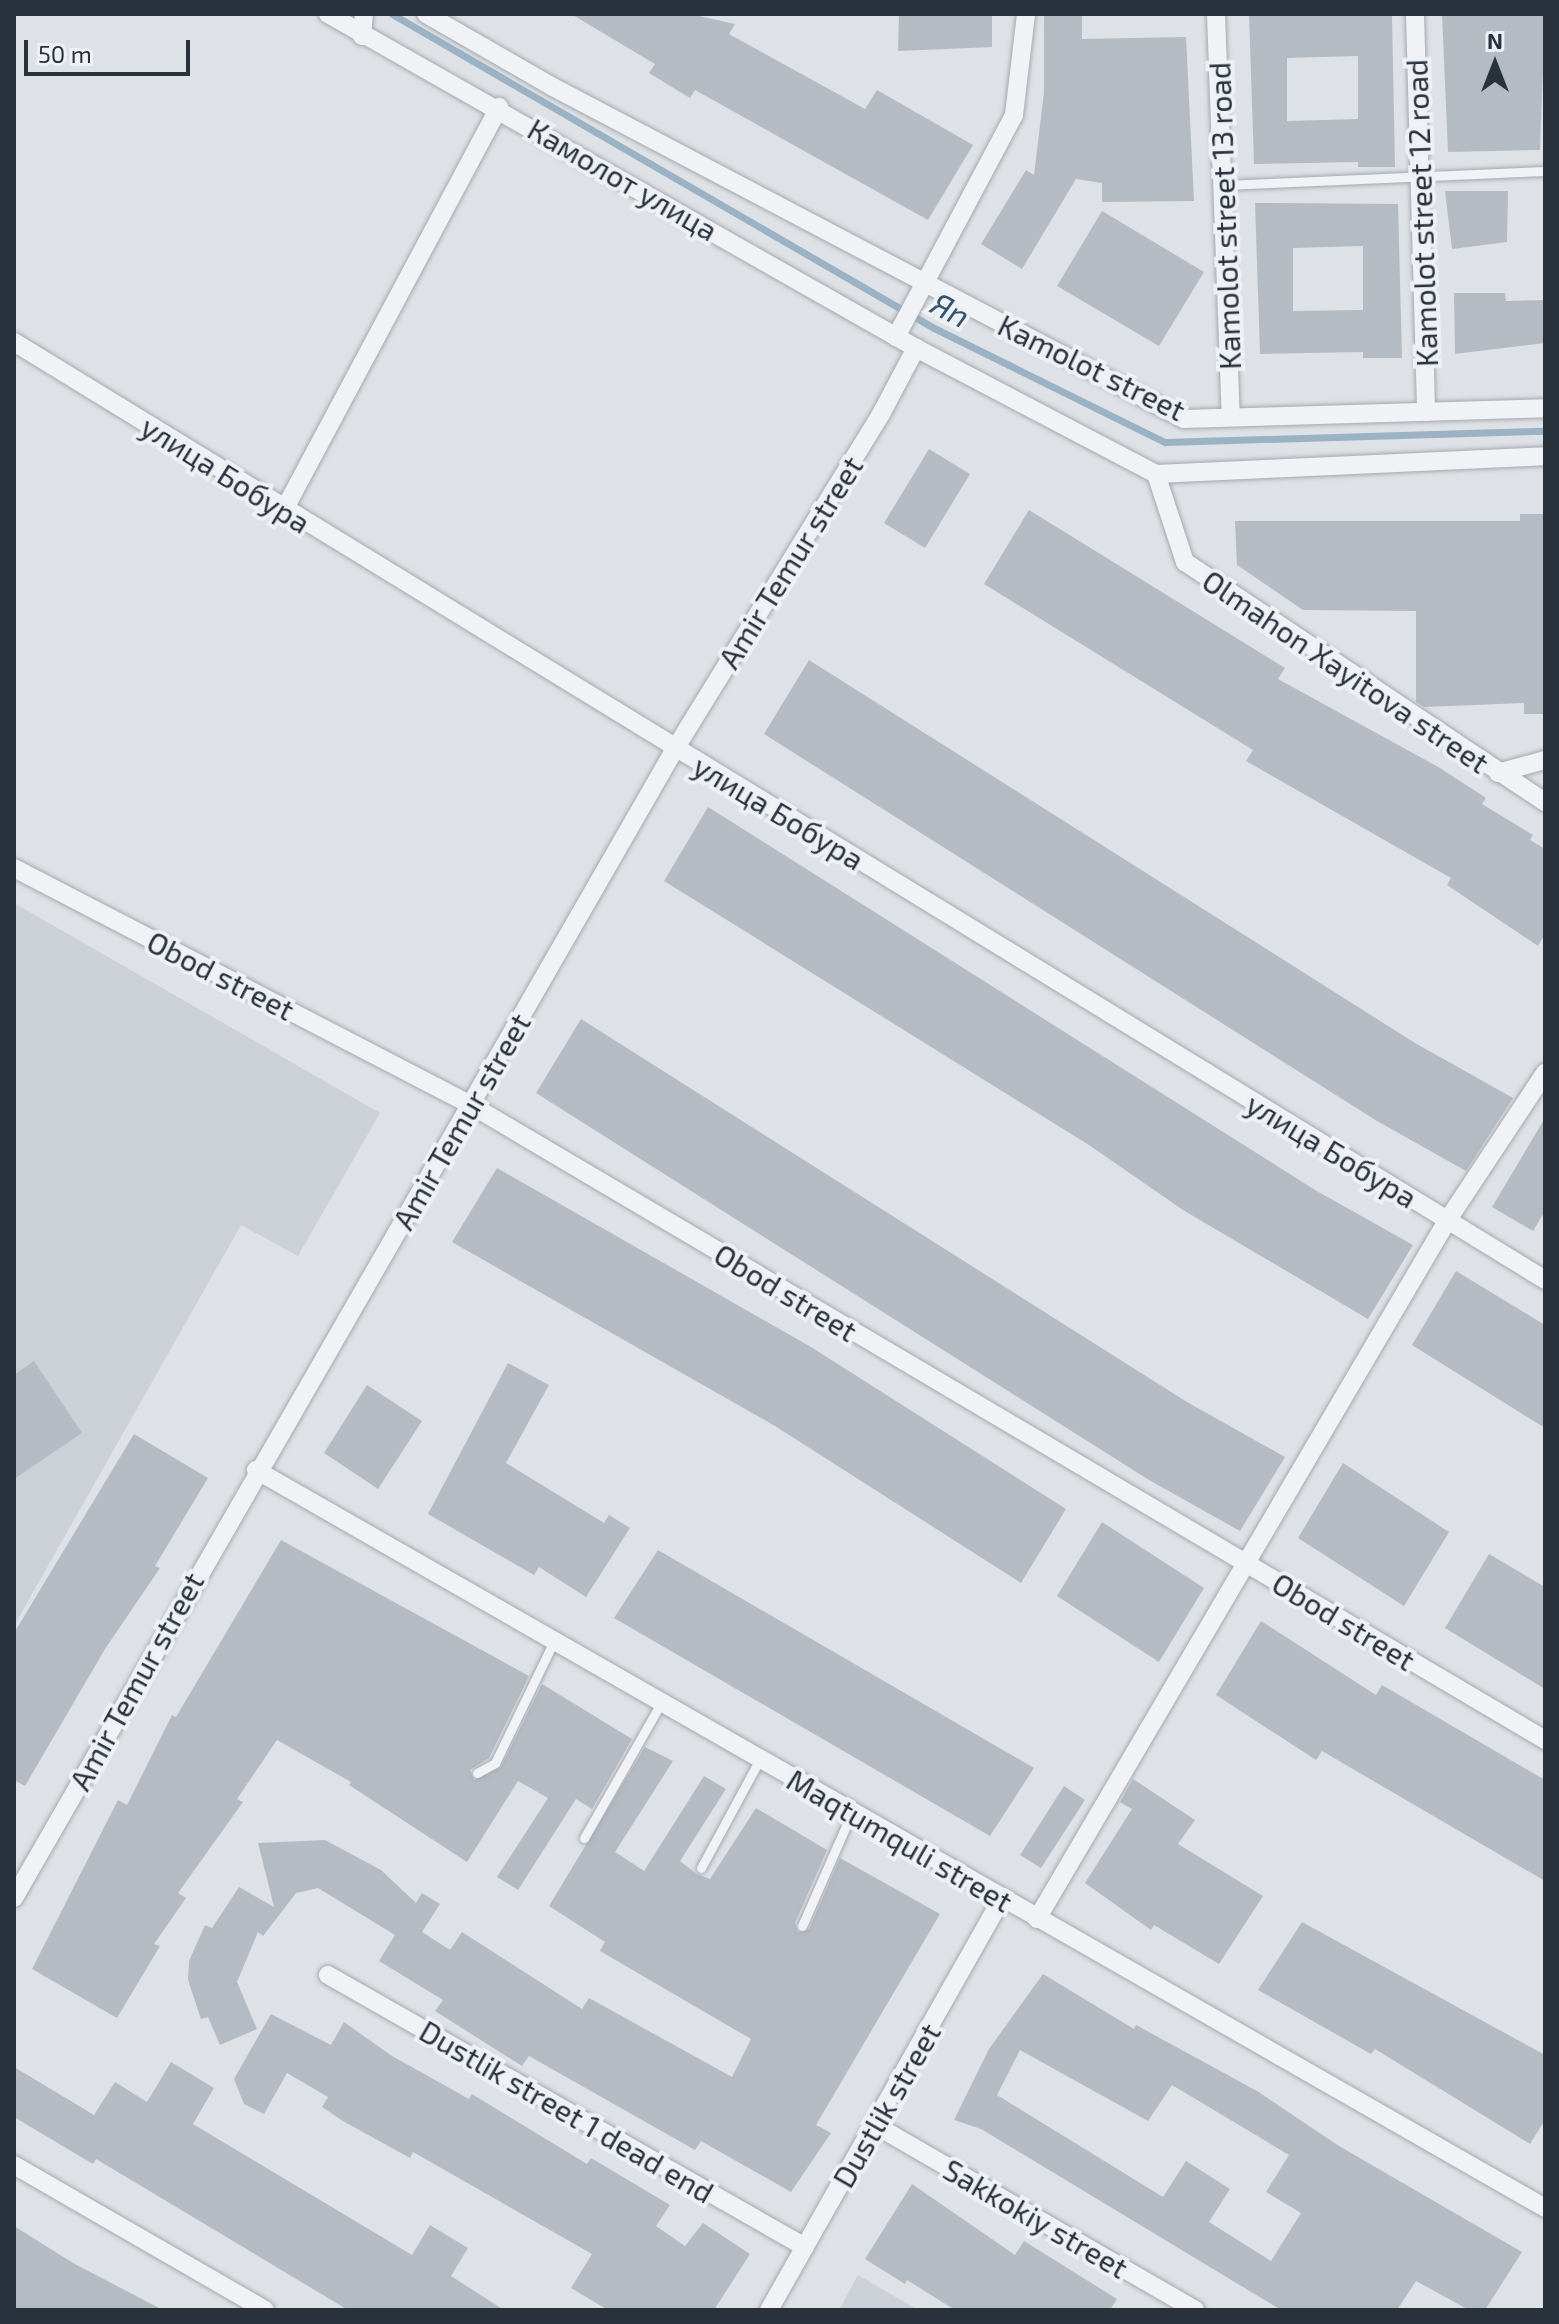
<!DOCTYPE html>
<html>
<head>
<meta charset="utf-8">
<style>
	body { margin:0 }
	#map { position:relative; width:1559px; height:2324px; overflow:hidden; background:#dee2e6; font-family:"Exo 2",sans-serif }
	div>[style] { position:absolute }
	.built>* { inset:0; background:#ccd1d8 }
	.stream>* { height:7px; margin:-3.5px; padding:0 3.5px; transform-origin:3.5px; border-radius:3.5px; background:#9bb2c4 }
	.building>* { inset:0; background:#b5bbc3 }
	.roads { filter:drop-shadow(0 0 2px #a4a9b0) drop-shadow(0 0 2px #a4a9b0) }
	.service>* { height:9px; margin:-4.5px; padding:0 4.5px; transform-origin:4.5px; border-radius:4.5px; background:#f0f2f5 }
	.minor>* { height:18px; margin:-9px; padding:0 9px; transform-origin:9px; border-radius:9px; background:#f0f2f5 }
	span { translate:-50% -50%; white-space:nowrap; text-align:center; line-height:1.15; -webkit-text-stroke:8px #edf0f4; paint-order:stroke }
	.street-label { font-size:30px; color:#28313c }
	.water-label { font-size:32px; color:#35526c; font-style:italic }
	.frame { position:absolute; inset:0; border:16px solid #28313c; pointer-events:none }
	.north { position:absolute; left:1455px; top:24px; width:80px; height:80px; -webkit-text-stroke:6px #edf0f4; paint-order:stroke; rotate:0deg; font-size:22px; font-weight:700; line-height:32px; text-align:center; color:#28313c }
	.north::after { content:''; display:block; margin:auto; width:28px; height:36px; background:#28313c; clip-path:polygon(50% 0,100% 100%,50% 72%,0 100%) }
	.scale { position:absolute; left:24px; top:40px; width:166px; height:36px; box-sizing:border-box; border:4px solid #28313c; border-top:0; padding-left:10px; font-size:24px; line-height:28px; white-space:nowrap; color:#28313c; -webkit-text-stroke:6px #edf0f4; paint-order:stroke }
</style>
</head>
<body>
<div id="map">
	<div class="built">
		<i style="clip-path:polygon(14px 903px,380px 1113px,298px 1256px,241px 1225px,14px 1626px)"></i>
		<i style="clip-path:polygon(858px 2275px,918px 2310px,839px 2310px)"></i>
	</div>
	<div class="stream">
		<i style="left:392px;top:14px;width:626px;rotate:30.09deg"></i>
		<i style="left:934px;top:328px;width:258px;rotate:26.3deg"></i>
		<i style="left:1165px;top:442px;width:380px;rotate:-1.7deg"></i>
	</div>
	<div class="building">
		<i style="clip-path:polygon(571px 14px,690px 14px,735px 24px,729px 34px,865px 109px,877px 90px,973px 145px,928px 220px,695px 90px,690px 98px,649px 73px,655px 64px)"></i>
		<i style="clip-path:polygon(899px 14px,992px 14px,992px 47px,898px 51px)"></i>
		<i style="clip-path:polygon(1044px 14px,1082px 14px,1082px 39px,1186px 37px,1194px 201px,1102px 202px,1102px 183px,1076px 179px,1022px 269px,981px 244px,1026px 170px,1034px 175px,1044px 92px)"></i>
		<i style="clip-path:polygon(evenodd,1249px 14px,1392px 14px,1395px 167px,1358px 167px,1358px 162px,1254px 164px,1249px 14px,1358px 56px,1358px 119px,1287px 121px,1287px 58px,1358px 56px)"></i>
		<i style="clip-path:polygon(1442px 14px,1545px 14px,1540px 150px,1448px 152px)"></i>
		<i style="clip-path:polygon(1445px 191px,1508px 191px,1507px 242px,1452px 249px)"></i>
		<i style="clip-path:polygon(evenodd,1255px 203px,1398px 204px,1402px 358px,1363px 358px,1363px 352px,1260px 354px,1255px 203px,1363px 246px,1363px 310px,1293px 311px,1293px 248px,1363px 246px)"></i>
		<i style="clip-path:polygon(1102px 211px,1204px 272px,1159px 346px,1057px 286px)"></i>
		<i style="clip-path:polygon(1454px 293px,1505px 293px,1506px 301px,1545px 300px,1545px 343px,1455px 354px)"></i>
		<i style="clip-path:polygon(929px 449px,970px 474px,925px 548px,884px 523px)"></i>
		<i style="clip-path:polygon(1029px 510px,1285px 668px,1278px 679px,1440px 768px,1486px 798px,1482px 804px,1533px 835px,1530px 840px,1545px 849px,1545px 934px,1538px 946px,1447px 885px,1451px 878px,1246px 761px,1253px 750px,984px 584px)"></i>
		<i style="clip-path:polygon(1520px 514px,1545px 514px,1545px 714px,1524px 714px,1524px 703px,1424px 707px,1416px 702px,1416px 611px,1303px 610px,1237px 565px,1235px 521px,1520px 521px)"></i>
		<i style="clip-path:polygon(809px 660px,1415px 1043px,1513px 1098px,1466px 1171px,1377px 1121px,764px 734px)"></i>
		<i style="clip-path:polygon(708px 807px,1315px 1190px,1413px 1245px,1368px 1319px,1183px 1210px,1089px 1145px,664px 881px)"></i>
		<i style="clip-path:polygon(581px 1019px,1187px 1402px,1285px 1457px,1240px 1531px,1149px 1480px,536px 1093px)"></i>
		<i style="clip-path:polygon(1545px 1118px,1545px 1211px,1533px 1231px,1492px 1207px)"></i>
		<i style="clip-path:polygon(497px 1168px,811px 1347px,1066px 1509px,1021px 1583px,775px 1426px,452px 1242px)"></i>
		<i style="clip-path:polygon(1456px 1271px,1545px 1325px,1545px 1428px,1412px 1345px)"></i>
		<i style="clip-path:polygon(34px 1361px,82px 1433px,14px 1479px,14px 1375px)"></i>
		<i style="clip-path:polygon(508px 1363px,549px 1385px,506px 1463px,604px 1523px,609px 1515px,630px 1528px,586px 1597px,539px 1567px,534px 1575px,428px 1514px)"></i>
		<i style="clip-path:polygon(367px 1385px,422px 1421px,378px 1489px,324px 1453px)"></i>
		<i style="clip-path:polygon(134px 1434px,208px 1478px,155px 1566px,160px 1568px,105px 1649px,25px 1786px,14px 1780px,14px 1633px)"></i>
		<i style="clip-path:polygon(1343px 1463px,1449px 1532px,1404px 1606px,1298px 1538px)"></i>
		<i style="clip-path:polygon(1102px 1522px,1204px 1588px,1159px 1662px,1057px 1596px)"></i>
		<i style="clip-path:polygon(281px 1540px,529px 1676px,489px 1758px,470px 1770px,474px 1780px,501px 1767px,542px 1684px,632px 1739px,592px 1809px,576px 1799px,518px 1890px,497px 1877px,548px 1798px,518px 1781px,467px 1862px,349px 1785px,351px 1782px,277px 1740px,237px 1799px,243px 1802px,178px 1893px,186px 1898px,154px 1944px,160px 1946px,117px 2018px,32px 1969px,118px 1800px,127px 1805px,172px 1715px,176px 1717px)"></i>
		<i style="clip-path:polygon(658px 1550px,1034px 1768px,990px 1836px,614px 1618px)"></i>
		<i style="clip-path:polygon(1489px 1554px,1545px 1587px,1545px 1689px,1445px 1628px)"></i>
		<i style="clip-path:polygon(1261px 1621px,1376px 1695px,1382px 1685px,1545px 1780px,1545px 1881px,1322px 1751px,1316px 1760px,1216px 1695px)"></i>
		<i style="clip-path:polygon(645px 1747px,673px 1761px,615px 1852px,644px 1871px,704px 1776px,726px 1789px,680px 1861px,697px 1874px,710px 1879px,756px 1808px,827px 1850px,795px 1923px,798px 1932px,809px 1929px,840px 1858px,940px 1914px,816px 2125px,831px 2133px,791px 2192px,701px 2141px,695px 2150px,529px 2056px,522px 2066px,435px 2011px,443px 2000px,379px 1961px,395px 1935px,318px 1888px,296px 1893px,263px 1936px,258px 1932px,237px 1982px,257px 2029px,220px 2045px,208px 2017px,201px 2019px,188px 1980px,189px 1961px,205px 1925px,212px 1928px,239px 1887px,274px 1907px,258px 1843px,325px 1840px,381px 1870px,416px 1903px,422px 1893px,440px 1904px,422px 1932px,450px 1950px,462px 1932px,582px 2009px,589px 1998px,732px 2077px,751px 2039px,600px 1951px,605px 1942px,549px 1906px)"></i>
		<i style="clip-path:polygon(1133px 1779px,1195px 1820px,1178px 1844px,1263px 1896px,1219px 1964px,1154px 1925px,1151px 1930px,1085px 1883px,1132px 1809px,1120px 1802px)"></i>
		<i style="clip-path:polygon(1064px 1786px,1085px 1800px,1041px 1868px,1020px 1855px)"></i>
		<i style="clip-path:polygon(1302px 1922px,1545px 2055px,1545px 2120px,1530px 2144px,1375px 2049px,1371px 2054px,1258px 1990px)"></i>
		<i style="clip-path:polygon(evenodd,1043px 1974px,1134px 2029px,1136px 2025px,1257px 2091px,1339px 2146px,1522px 2252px,1485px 2310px,1469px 2310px,1416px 2281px,1397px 2310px,1281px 2310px,981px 2129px,954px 2120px,989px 2049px,1043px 1974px,1020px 2050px,1148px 2121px,1172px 2085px,1289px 2155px,1266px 2192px,1301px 2213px,1271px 2261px,1209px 2222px,1230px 2189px,1186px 2161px,1163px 2197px,997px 2095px,1020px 2050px)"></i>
		<i style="clip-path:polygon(271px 2014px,331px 2045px,344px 2022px,392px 2056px,469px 2099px,472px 2094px,587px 2164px,591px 2158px,670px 2205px,656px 2226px,685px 2246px,703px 2223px,750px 2254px,714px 2310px,608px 2310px,571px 2288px,592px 2254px,413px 2152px,410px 2158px,343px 2121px,322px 2107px,328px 2097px,287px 2073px,264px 2114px,244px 2104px,234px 2079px)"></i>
		<i style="clip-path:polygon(171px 2062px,214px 2088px,193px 2124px,412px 2255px,430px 2225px,468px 2248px,451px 2276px,504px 2310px,348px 2310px,96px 2159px,93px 2164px,14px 2117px,14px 2067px,94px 2115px,115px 2082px,147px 2102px)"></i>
		<i style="clip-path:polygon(912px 2184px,1015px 2255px,1024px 2241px,1117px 2299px,1110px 2310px,955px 2310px,907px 2280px,905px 2284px,865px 2259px)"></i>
		<i style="clip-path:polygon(14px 2226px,73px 2263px,163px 2310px,14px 2310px)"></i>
	</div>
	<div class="roads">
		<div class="service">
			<i style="left:1223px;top:185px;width:322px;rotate:-2.5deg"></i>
			<i style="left:477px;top:1773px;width:21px;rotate:-29deg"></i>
			<i style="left:495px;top:1763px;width:136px;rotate:-64.2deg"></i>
			<i style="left:584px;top:1838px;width:155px;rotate:-60.3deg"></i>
			<i style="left:701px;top:1868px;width:124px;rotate:-61.6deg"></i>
			<i style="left:802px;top:1926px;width:124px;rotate:-66.3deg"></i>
		</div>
		<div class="minor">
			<i style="left:328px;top:14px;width:676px;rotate:29.6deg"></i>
			<i style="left:916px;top:348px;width:271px;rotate:27.7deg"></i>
			<i style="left:1156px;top:474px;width:389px;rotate:-2.6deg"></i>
			<i style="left:426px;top:14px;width:146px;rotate:29.9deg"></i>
			<i style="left:553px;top:87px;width:713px;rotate:27.75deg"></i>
			<i style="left:1184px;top:419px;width:361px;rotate:-1.7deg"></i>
			<i style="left:1216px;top:14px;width:403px;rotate:87.9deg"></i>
			<i style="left:1415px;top:14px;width:398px;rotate:88.4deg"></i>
			<i style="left:362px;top:36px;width:22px;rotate:-85deg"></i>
			<i style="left:896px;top:337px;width:251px;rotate:-62deg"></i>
			<i style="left:1014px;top:115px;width:102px;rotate:-83.2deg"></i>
			<i style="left:14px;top:342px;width:1795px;rotate:31.49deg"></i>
			<i style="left:1156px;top:474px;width:93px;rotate:71.8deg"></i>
			<i style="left:1185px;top:562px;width:433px;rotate:33.7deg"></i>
			<i style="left:284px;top:510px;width:457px;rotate:-61.9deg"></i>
			<i style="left:1498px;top:773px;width:49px;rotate:-15.5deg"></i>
			<i style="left:14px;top:868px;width:515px;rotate:27.41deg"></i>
			<i style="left:471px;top:1105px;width:1248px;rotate:30.59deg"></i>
			<i style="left:256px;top:1470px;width:1485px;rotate:29.79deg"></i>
			<i style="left:14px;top:1898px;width:1326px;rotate:-60.09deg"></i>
			<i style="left:675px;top:749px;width:393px;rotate:-58.4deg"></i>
			<i style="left:881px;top:414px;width:75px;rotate:-62.1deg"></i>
			<i style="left:1037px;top:1919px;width:810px;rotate:-59.57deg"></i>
			<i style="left:1447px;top:1221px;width:178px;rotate:-56.5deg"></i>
			<i style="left:328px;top:1975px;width:549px;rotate:29.69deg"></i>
			<i style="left:875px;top:2125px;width:370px;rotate:30deg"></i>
			<i style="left:14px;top:2165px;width:290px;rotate:30deg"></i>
			<i style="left:769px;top:2310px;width:472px;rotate:-60.5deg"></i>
		</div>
	</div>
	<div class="street-label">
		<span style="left:623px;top:179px;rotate:30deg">Камолот улица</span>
		<span style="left:1421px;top:213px;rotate:-92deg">Kamolot street 12 road</span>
		<span style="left:1224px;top:216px;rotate:-92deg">Kamolot street 13 road</span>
		<span style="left:1092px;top:367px;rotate:26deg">Kamolot street</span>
		<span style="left:226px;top:474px;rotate:32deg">улица Бобура</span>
		<span style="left:790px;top:562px;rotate:-58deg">Amir Temur street</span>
		<span style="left:1346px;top:671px;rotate:34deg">Olmahon Xayitova street</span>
		<span style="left:779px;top:812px;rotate:31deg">улица Бобура</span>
		<span style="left:221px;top:975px;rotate:27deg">Obod street</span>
		<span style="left:461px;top:1121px;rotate:-60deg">Amir Temur street</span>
		<span style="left:1332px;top:1150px;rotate:31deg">улица Бобура</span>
		<span style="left:786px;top:1292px;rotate:31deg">Obod street</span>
		<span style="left:1344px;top:1621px;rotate:31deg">Obod street</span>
		<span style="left:136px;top:1681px;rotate:-61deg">Amir Temur street</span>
		<span style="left:900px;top:1840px;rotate:30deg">Maqtumquli street</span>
		<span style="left:886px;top:2105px;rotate:-60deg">Dustlik street</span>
		<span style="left:567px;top:2111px;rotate:30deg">Dustlik street 1 dead end</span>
		<span style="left:1036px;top:2218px;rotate:30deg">Sakkokiy street</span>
	</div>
	<div class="water-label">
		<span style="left:951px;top:309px;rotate:28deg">Яп</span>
	</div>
	<div class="frame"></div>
	<div class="north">N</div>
	<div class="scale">50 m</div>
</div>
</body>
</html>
